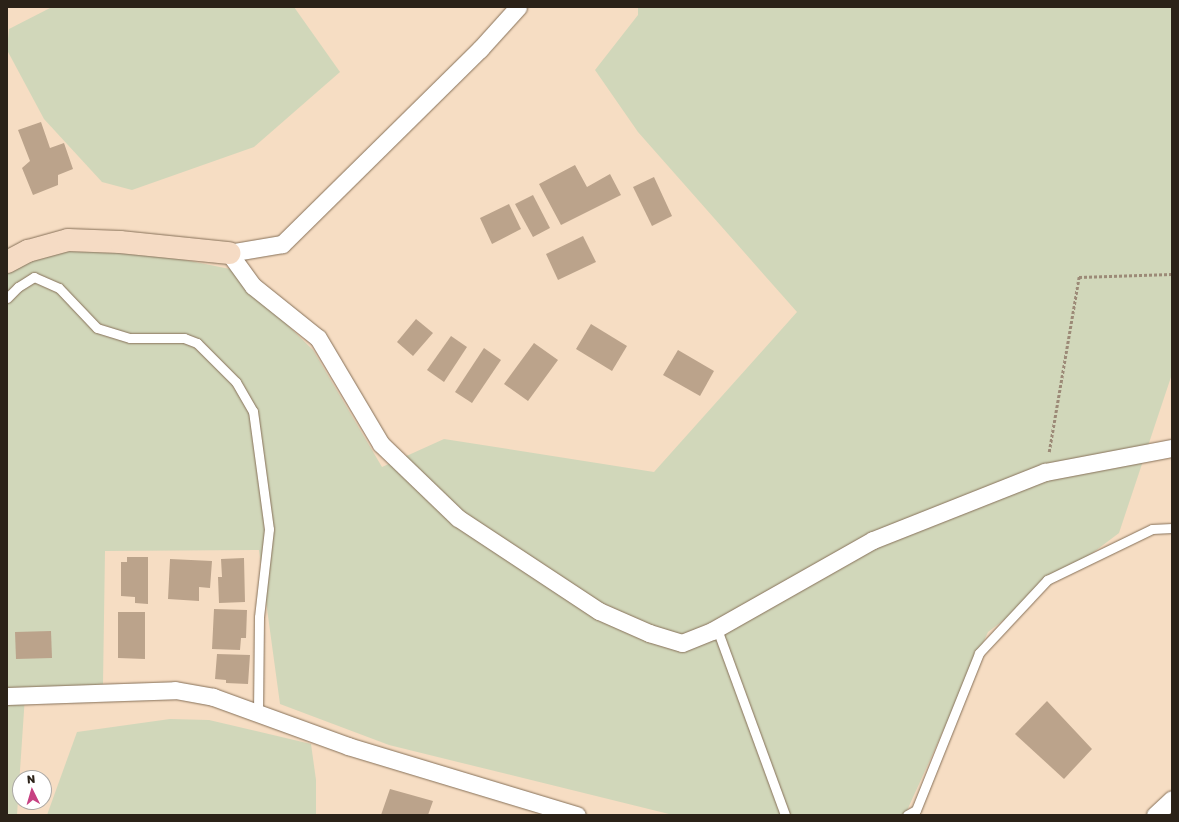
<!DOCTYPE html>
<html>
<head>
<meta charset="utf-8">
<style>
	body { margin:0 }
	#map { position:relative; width:1179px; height:822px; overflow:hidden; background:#f6ddc3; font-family:"Golos Text",sans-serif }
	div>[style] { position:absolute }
	.green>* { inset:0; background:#d1d7ba }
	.building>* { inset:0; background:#bba38b }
	.path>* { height:2.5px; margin-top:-1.25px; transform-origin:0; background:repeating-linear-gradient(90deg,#9c8a77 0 3px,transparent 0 5px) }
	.roads { filter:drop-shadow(0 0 1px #867058) drop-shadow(0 0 1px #867058) }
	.lane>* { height:9px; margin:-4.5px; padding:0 4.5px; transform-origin:4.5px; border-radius:4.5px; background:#fff }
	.street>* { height:17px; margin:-8.5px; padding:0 8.5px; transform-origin:8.5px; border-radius:8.5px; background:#fff }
	.secondary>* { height:22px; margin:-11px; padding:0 11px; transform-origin:11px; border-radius:11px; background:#f5dbc4 }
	span { translate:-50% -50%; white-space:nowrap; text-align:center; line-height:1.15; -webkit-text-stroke:3.5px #fff; paint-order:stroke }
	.frame { position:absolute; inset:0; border:8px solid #2b2218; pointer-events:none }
	.north { position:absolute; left:12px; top:770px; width:40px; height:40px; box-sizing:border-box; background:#fff; border:1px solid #aaa7a3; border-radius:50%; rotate:355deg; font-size:11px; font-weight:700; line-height:16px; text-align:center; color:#2b2218 }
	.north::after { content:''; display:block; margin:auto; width:14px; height:18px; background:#c74182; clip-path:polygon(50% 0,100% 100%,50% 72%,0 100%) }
</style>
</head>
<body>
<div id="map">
	<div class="green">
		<i style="clip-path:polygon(52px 7px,294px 7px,340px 72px,254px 147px,132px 190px,102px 182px,44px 119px,7px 50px,9px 29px)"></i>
		<i style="clip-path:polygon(638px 7px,1172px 7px,1172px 374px,1119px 533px,988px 632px,905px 815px,673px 815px,389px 745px,280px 704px,259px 550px,105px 551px,103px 684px,25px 696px,17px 815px,7px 815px,7px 271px,68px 247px,170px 257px,230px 269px,313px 350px,382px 467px,444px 439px,654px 472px,797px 312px,638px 132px,595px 70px,638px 15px)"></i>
		<i style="clip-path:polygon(170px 719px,209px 720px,311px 744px,316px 780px,316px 815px,47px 815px,77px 732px)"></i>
	</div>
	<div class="building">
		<i style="clip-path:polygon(41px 122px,50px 148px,64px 143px,73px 169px,58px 175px,58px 185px,33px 195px,22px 168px,30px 161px,18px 130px)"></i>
		<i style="clip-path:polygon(575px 165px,587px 187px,610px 174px,621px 195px,561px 225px,539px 184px)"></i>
		<i style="clip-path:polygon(654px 177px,672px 216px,652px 226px,633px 187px)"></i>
		<i style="clip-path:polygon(533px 195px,550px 228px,533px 237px,515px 204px)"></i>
		<i style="clip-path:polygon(509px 204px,521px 229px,492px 244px,480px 218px)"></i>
		<i style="clip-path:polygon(583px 236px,596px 262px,558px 280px,546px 254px)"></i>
		<i style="clip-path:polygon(416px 319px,433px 333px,413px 356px,397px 342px)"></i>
		<i style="clip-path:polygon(591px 324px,627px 346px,612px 371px,576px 349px)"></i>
		<i style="clip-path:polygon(451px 336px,467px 347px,444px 382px,427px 370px)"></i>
		<i style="clip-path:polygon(534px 343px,558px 360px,528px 401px,504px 384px)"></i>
		<i style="clip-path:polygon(484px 348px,501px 360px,472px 403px,455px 392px)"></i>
		<i style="clip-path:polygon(678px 350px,714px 371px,700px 396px,663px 375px)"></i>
		<i style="clip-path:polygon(127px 557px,148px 557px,148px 604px,135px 603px,135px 597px,121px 596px,121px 562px,127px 562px)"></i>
		<i style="clip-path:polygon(244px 558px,245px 602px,219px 603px,218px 577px,222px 577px,221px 559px)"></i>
		<i style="clip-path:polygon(170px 559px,212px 561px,210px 588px,199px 587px,199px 601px,168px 599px)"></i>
		<i style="clip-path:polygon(214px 609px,247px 610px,246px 638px,241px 638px,240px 650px,212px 649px)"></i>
		<i style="clip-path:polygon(118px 612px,145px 612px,145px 659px,118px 658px)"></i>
		<i style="clip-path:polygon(51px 631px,52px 658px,16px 659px,15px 632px)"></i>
		<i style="clip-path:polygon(217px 654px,250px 655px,248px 684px,226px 683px,226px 680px,215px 679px)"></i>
		<i style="clip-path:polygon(1047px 701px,1092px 749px,1064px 779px,1015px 734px)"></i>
		<i style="clip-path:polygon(390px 789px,433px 801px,428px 815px,381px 815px)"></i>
	</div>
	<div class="path">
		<i style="left:1049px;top:452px;width:178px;rotate:-80.3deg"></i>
		<i style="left:1079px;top:277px;width:93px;rotate:-1.8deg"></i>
	</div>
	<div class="roads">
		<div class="lane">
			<i style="left:7px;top:298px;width:16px;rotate:-45deg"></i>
			<i style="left:18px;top:287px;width:19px;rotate:-32deg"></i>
			<i style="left:34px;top:277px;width:27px;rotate:24deg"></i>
			<i style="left:59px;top:288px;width:55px;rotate:46.5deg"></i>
			<i style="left:97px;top:328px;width:34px;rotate:17deg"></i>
			<i style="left:130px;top:338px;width:54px"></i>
			<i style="left:184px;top:338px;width:14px;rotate:21deg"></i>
			<i style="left:197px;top:343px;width:55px;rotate:45deg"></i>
			<i style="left:236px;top:382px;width:34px;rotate:60deg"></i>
			<i style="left:253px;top:411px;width:119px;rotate:82.3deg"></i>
			<i style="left:269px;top:529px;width:89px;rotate:96.5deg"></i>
			<i style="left:259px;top:617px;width:97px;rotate:90.6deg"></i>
			<i style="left:717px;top:629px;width:198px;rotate:69.9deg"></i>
			<i style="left:907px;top:815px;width:10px;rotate:-29deg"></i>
			<i style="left:916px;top:810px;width:169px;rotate:-68.1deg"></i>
			<i style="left:979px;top:653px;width:100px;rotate:-47deg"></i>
			<i style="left:1047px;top:580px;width:117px;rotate:-25.9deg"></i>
			<i style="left:1152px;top:529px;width:20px;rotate:-3deg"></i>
		</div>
		<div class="street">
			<i style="left:518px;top:7px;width:57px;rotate:132.1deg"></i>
			<i style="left:480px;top:49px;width:278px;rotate:135.4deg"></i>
			<i style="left:282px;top:244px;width:54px;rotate:170.4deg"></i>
			<i style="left:229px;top:253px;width:41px;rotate:54deg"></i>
			<i style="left:253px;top:286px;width:83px;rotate:38.7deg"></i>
			<i style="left:318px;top:338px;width:123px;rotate:59.3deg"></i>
			<i style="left:381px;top:444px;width:107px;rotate:43.9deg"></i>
			<i style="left:458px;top:518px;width:169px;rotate:33.4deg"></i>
			<i style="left:599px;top:611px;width:55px;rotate:23.7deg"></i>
			<i style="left:649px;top:633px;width:34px;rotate:17deg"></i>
			<i style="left:682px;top:643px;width:32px;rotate:-22deg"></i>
			<i style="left:712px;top:631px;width:185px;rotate:-29.5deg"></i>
			<i style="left:873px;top:540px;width:185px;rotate:-21.6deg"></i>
			<i style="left:1045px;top:472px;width:129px;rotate:-10.7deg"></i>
			<i style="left:7px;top:696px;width:168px;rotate:-2deg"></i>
			<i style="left:175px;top:690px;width:39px;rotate:10deg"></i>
			<i style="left:213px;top:697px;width:144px;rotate:19.9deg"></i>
			<i style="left:348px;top:746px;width:239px;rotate:16.8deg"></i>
			<i style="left:1155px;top:815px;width:23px;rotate:-43deg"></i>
		</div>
		<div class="secondary">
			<i style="left:7px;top:262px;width:24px;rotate:-28deg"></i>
			<i style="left:28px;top:251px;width:41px;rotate:-15.4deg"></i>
			<i style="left:68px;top:240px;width:52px;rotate:2.2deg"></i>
			<i style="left:120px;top:242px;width:110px;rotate:5.8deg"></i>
		</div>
	</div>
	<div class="frame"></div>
	<div class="north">N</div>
</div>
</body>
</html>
